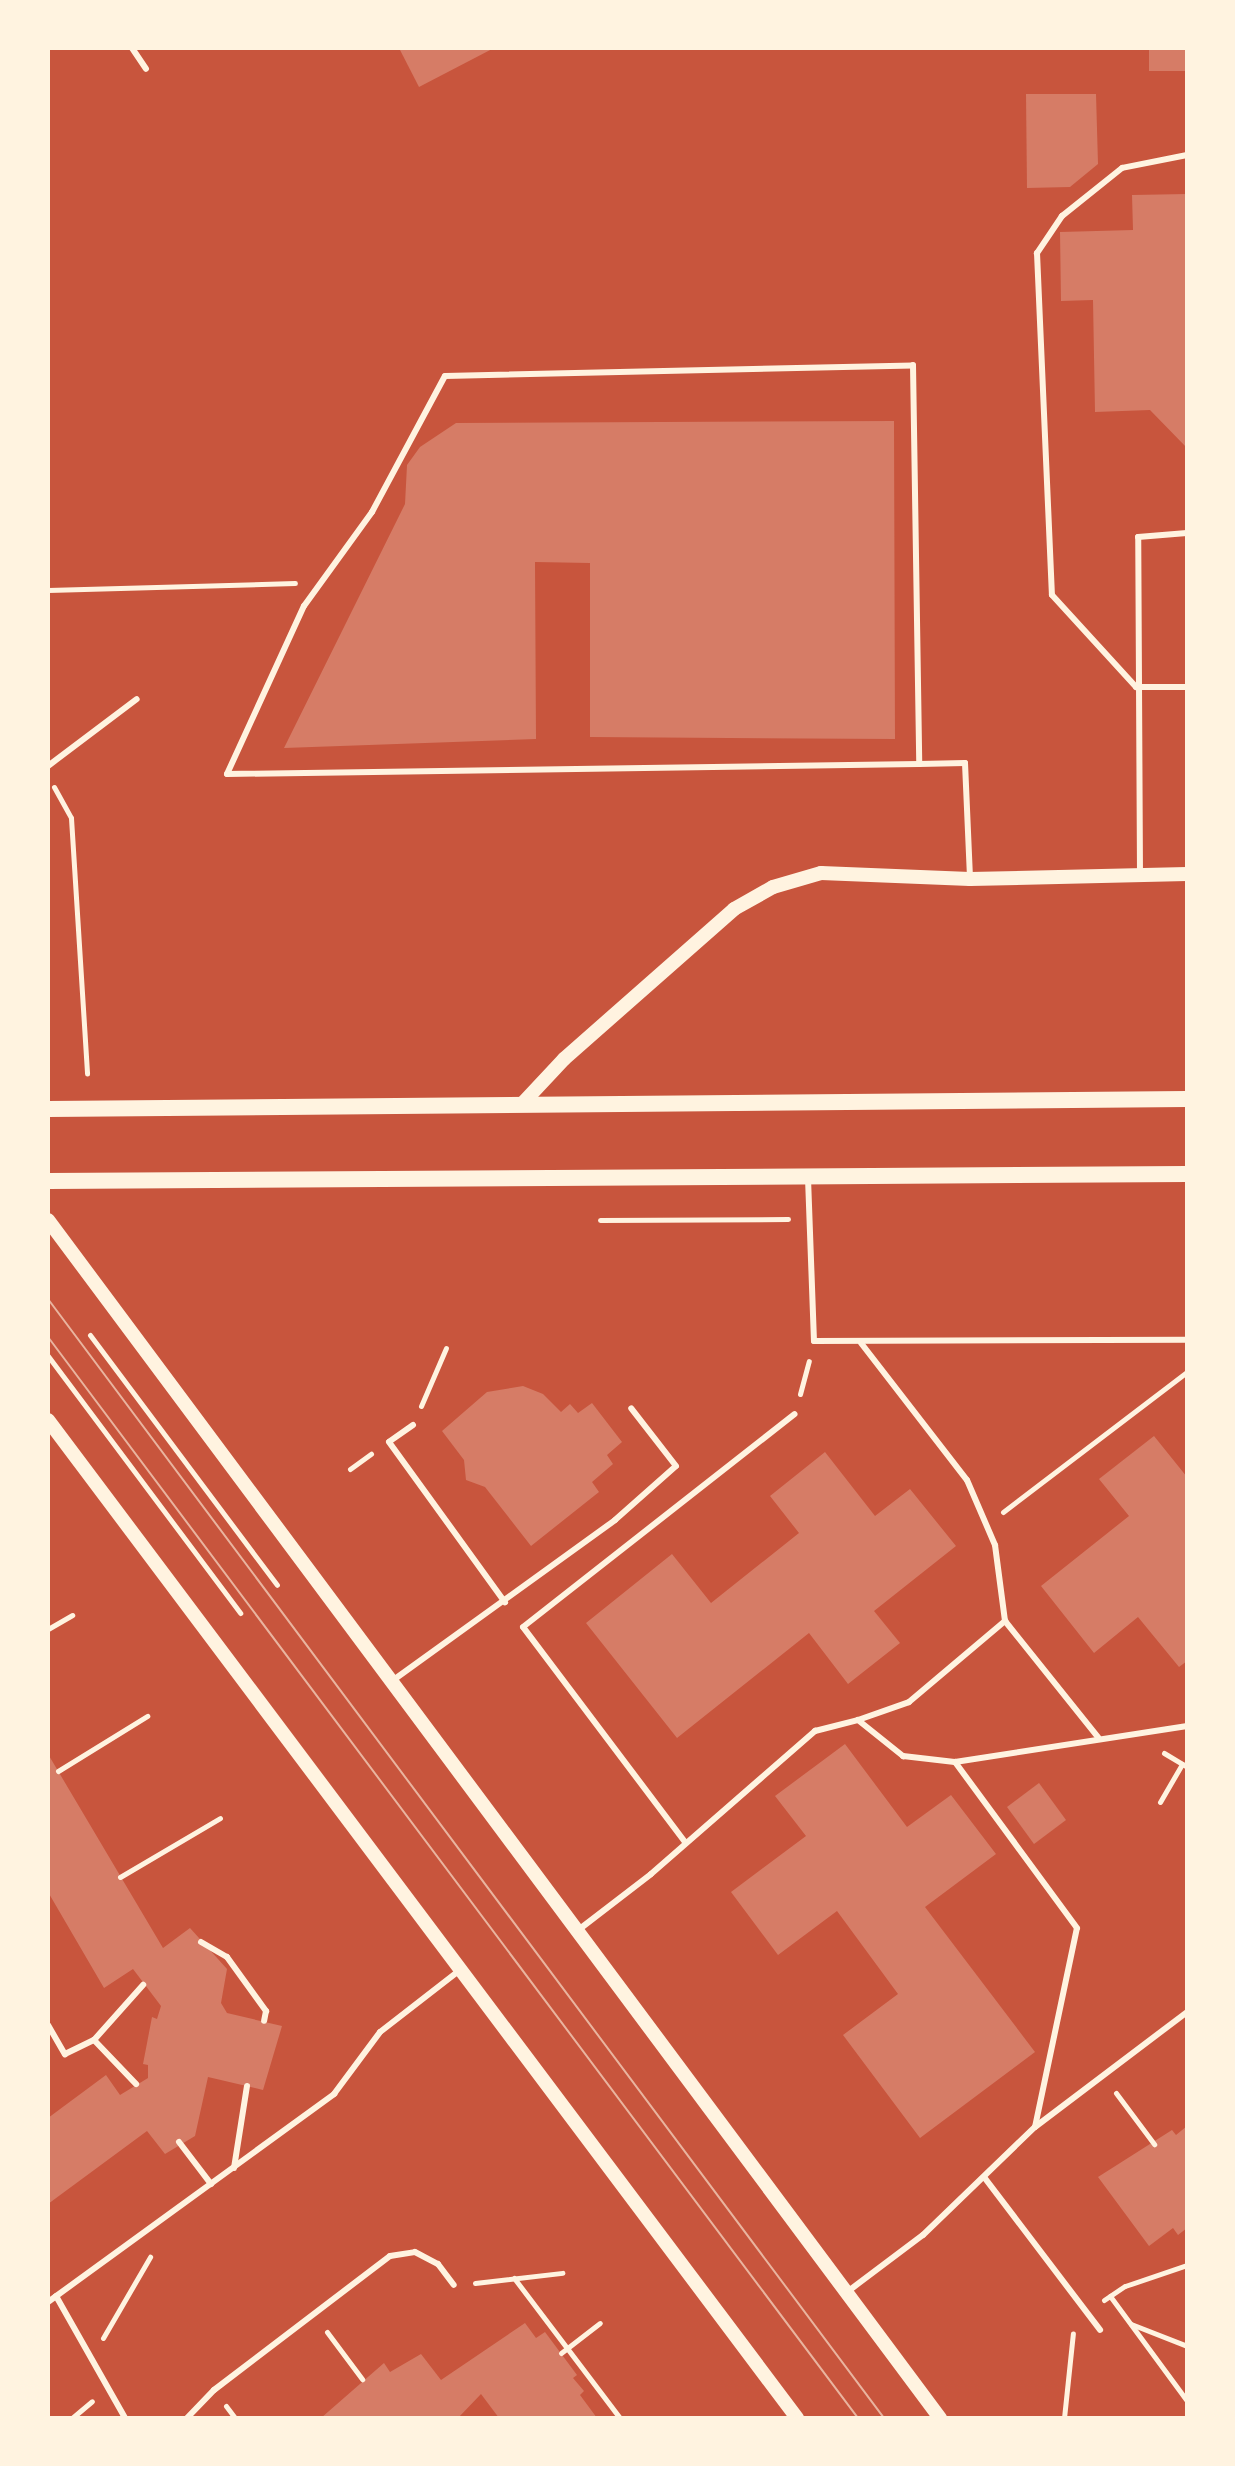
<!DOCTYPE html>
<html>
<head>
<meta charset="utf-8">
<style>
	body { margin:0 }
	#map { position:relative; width:1235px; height:2466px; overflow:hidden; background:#c8553d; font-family:"Alegreya Sans",sans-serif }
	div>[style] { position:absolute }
	.building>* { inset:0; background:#d67c66 }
	.path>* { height:5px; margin:-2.5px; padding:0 2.5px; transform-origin:2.5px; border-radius:2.5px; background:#fff3e0 }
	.service>* { height:6px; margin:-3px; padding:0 3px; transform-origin:3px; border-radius:3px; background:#fff3e0 }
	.tertiary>* { height:14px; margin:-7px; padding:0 7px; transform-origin:7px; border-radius:7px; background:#fff3e0 }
	.secondary>* { height:16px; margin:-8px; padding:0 8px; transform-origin:8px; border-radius:8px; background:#fff3e0 }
	.tram>* { height:2px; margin:-1px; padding:0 1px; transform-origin:1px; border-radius:1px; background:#e9b49f }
	span { translate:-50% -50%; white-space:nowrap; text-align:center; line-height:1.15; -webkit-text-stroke:6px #fff3e0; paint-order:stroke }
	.frame { position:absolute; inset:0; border:50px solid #fff3e0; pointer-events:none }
</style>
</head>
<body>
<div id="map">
	<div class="building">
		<i style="clip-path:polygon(399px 48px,494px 48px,419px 87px)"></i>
		<i style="clip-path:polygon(1149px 48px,1187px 48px,1187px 71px,1149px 71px)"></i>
		<i style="clip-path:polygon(1026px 94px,1096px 94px,1098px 164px,1070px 187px,1027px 188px)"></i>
		<i style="clip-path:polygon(1187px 194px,1187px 448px,1150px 410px,1095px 412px,1093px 300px,1061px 301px,1060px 232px,1133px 230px,1132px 195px)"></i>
		<i style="clip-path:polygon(894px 421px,895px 739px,590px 737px,590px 563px,535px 562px,536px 739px,284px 748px,405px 504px,407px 465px,420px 447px,456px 423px)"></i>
		<i style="clip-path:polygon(523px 1386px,543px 1394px,561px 1412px,570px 1404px,578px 1413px,592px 1403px,622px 1442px,607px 1455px,613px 1464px,592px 1482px,599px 1492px,531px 1546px,485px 1487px,466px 1480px,464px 1460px,442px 1431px,487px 1392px)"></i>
		<i style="clip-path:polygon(1154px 1436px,1187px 1477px,1187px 1661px,1179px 1667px,1138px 1617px,1094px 1653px,1041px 1586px,1129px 1516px,1099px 1479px)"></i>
		<i style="clip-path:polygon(825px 1452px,875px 1516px,910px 1489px,956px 1546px,874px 1611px,900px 1643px,848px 1684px,809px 1633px,677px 1738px,586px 1623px,672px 1554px,711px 1603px,799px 1533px,770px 1496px)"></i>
		<i style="clip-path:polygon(845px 1744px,907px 1827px,951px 1795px,996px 1854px,925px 1907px,1035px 2052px,920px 2138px,843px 2035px,898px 1994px,837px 1911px,778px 1955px,731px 1892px,806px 1836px,775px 1796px)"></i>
		<i style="clip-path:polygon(48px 1754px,163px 1948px,190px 1928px,227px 1969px,221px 2003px,227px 2013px,282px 2026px,263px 2090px,208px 2077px,195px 2136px,165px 2154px,147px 2131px,48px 2204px,48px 2118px,106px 2075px,120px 2095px,148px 2078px,148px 2065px,143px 2064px,152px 2017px,157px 2019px,161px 2006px,133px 1969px,104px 1988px,48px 1892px)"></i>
		<i style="clip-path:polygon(1039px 1783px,1066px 1820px,1034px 1844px,1007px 1807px)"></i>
		<i style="clip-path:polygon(1187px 2126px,1187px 2228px,1178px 2235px,1173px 2228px,1149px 2246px,1098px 2177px,1172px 2130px,1176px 2135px)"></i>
		<i style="clip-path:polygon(525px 2323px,536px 2338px,545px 2332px,577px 2375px,573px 2378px,584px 2391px,580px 2395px,597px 2418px,499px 2418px,481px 2394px,458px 2418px,321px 2418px,384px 2363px,390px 2372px,421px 2354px,441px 2380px)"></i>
	</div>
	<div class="path">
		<i style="left:48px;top:590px;width:247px;rotate:-1.6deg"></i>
		<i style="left:54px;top:787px;width:35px;rotate:61deg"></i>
		<i style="left:71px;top:818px;width:256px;rotate:86.4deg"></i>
		<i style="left:600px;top:1220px;width:188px;rotate:-0.3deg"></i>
		<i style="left:90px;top:1335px;width:312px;rotate:53.2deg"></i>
		<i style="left:48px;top:1356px;width:321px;rotate:53.2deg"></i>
		<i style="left:800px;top:1394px;width:34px;rotate:-75deg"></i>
		<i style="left:421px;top:1406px;width:63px;rotate:-66.7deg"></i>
		<i style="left:350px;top:1469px;width:26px;rotate:-36deg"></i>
		<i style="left:1003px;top:1512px;width:231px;rotate:-37.3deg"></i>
		<i style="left:48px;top:1629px;width:28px;rotate:-30deg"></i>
		<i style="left:1164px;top:1753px;width:27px;rotate:31deg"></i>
		<i style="left:58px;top:1771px;width:105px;rotate:-31.7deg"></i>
		<i style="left:1160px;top:1802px;width:44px;rotate:-59.9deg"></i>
		<i style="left:120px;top:1877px;width:116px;rotate:-30.5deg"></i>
		<i style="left:1116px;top:2093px;width:64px;rotate:53.3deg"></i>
		<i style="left:514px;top:2278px;width:176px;rotate:52.9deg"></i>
		<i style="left:475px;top:2283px;width:88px;rotate:-6.6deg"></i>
		<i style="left:1110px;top:2296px;width:130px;rotate:53.7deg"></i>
		<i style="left:1104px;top:2300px;width:25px;rotate:-34deg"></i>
		<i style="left:1125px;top:2286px;width:65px;rotate:-18.7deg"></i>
		<i style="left:1131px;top:2324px;width:60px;rotate:21.4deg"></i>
		<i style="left:327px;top:2332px;width:59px;rotate:53.3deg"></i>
		<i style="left:103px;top:2338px;width:94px;rotate:-59.9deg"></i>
		<i style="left:561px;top:2353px;width:49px;rotate:-37.6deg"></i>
		<i style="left:226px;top:2406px;width:15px;rotate:53deg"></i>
		<i style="left:72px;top:2418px;width:26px;rotate:-40deg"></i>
		<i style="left:1064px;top:2418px;width:85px;rotate:-84deg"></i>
	</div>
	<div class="service">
		<i style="left:132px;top:48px;width:25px;rotate:56deg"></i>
		<i style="left:1187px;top:155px;width:66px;rotate:168.7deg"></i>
		<i style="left:1122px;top:168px;width:77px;rotate:141.3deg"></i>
		<i style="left:1062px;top:216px;width:45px;rotate:124deg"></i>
		<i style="left:1037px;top:253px;width:342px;rotate:87.5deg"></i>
		<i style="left:1052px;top:595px;width:125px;rotate:47.6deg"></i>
		<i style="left:1136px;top:687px;width:51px"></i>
		<i style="left:919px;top:764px;width:692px;rotate:179.17deg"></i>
		<i style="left:227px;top:774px;width:185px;rotate:-65.4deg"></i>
		<i style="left:304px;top:606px;width:116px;rotate:-54.1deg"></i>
		<i style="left:372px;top:512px;width:154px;rotate:-61.8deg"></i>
		<i style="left:445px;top:376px;width:468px;rotate:-1.3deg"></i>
		<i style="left:913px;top:365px;width:399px;rotate:89.1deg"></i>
		<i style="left:919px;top:764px;width:46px;rotate:-1.2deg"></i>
		<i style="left:965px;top:763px;width:116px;rotate:87.5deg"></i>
		<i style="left:48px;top:766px;width:111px;rotate:-37deg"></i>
		<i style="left:1140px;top:875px;width:338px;rotate:-90.3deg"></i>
		<i style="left:1138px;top:537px;width:49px;rotate:-4.7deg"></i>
		<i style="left:808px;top:1178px;width:163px;rotate:87.9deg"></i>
		<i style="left:814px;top:1341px;width:373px;rotate:-0.2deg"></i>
		<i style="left:861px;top:1343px;width:173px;rotate:52.3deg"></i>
		<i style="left:967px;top:1480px;width:71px;rotate:66.7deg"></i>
		<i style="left:995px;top:1545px;width:77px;rotate:82.5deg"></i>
		<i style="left:1005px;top:1621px;width:149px;rotate:51.3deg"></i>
		<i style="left:413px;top:1425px;width:29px;rotate:145deg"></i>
		<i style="left:389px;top:1442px;width:198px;rotate:54.1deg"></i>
		<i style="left:392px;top:1681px;width:275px;rotate:-35.8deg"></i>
		<i style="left:615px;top:1520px;width:81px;rotate:-41.5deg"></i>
		<i style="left:676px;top:1466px;width:73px;rotate:-127.8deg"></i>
		<i style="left:858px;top:1720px;width:54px;rotate:-19.4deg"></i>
		<i style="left:909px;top:1702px;width:126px;rotate:-40.2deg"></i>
		<i style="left:685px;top:1842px;width:269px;rotate:-127deg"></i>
		<i style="left:523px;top:1627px;width:345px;rotate:-38.1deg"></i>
		<i style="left:577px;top:1931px;width:93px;rotate:-37.6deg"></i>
		<i style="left:651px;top:1874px;width:218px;rotate:-41.1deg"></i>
		<i style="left:815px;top:1731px;width:44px;rotate:-14.3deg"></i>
		<i style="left:858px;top:1720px;width:58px;rotate:38.7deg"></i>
		<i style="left:903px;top:1756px;width:52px;rotate:6.6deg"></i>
		<i style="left:955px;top:1762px;width:235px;rotate:-8.8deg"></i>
		<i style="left:201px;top:1942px;width:30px;rotate:30deg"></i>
		<i style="left:227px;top:1957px;width:67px;rotate:54.2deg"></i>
		<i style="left:266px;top:2011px;width:10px;rotate:101deg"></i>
		<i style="left:48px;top:2025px;width:34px;rotate:60deg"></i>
		<i style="left:65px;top:2054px;width:32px;rotate:-26deg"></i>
		<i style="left:94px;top:2040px;width:74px;rotate:-48.3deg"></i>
		<i style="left:94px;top:2040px;width:61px;rotate:46.3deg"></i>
		<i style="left:1035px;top:2127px;width:191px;rotate:-37.1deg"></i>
		<i style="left:179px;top:2142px;width:53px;rotate:52.7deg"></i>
		<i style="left:234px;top:2168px;width:83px;rotate:-81deg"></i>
		<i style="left:984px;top:2177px;width:192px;rotate:52.8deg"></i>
		<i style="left:847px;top:2292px;width:95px;rotate:-36.9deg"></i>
		<i style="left:923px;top:2235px;width:156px;rotate:-44deg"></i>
		<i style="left:1035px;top:2127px;width:203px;rotate:-78.1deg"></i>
		<i style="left:1077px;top:1928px;width:206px;rotate:-126.3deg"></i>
		<i style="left:56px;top:2296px;width:140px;rotate:60.5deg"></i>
		<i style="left:48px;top:2302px;width:354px;rotate:-36deg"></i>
		<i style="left:334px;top:2094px;width:77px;rotate:-53.4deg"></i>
		<i style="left:380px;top:2032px;width:101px;rotate:-37.8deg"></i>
		<i style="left:187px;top:2418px;width:39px;rotate:-46deg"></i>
		<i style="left:214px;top:2390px;width:221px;rotate:-37.3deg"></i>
		<i style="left:390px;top:2256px;width:25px;rotate:-9deg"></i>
		<i style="left:415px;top:2252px;width:26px;rotate:28deg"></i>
		<i style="left:438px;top:2264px;width:26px;rotate:53deg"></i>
	</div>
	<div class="tertiary">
		<i style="left:521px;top:1105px;width:63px;rotate:-46.9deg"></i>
		<i style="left:564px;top:1059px;width:227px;rotate:-41.4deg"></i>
		<i style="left:734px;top:909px;width:45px;rotate:-29.4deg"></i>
		<i style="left:773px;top:887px;width:50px;rotate:-16.3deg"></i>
		<i style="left:821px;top:873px;width:149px;rotate:2.3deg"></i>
		<i style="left:970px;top:879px;width:217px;rotate:-1.3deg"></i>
		<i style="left:48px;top:1220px;width:1494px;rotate:53.33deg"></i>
		<i style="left:48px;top:1420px;width:1248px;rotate:53.11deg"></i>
	</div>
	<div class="secondary">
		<i style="left:48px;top:1109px;width:1139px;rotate:-0.5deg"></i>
		<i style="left:48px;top:1181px;width:1139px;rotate:-0.35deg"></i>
	</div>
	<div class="tram">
		<i style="left:48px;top:1299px;width:1397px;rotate:53.24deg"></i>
		<i style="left:48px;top:1337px;width:1351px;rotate:53.16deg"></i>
	</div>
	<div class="frame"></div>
</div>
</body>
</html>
